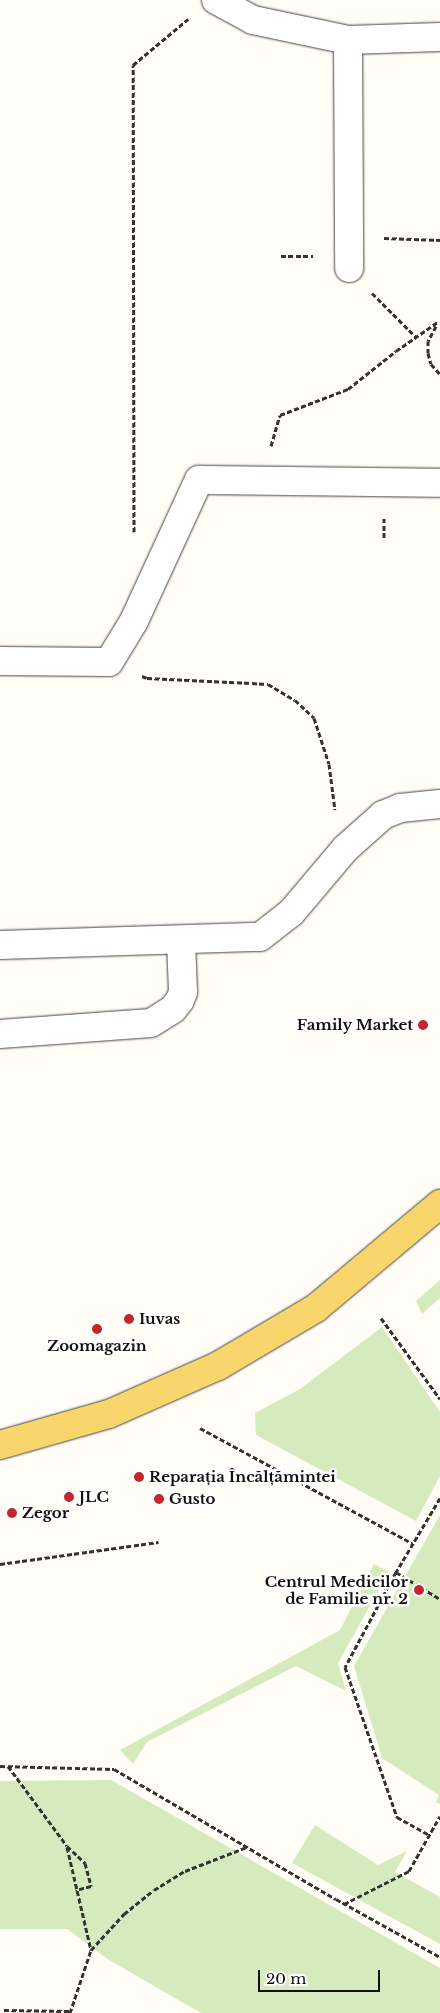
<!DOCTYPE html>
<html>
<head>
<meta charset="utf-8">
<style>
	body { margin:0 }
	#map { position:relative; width:440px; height:2013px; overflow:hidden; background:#fffdf5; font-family:"Libre Baskerville",serif }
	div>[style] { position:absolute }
	.green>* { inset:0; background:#d5ebbd }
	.path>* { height:3px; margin-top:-1.5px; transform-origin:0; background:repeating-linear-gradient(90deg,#333 0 5px,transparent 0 7.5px) }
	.roads { filter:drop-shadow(0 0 1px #444) drop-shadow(0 0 1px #444) }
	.minor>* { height:28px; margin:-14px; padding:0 14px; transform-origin:14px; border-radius:14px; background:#fff }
	.major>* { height:28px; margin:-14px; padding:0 14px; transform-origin:14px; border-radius:14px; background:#f9d66b }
	.dots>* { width:14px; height:14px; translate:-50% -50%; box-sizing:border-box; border:2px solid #fff; border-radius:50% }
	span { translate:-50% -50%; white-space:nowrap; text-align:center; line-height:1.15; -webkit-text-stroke:5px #fff; paint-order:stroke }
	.poi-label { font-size:15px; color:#111; font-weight:700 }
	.right { translate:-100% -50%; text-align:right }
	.left { translate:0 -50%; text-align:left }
	.scale { position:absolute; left:258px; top:1970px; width:122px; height:22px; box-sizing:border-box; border:2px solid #111; border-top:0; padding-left:6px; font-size:15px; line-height:18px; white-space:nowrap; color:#111; -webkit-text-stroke:4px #fff; paint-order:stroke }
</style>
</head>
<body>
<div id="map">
	<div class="green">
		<i style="clip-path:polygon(440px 1280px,440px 1298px,422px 1314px,416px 1301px)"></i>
		<i style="clip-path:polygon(382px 1327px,440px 1412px,440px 1476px,416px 1521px,256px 1435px,255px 1413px,300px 1389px)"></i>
		<i style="clip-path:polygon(440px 1515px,440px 1804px,436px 1802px,439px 1795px,382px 1758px,354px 1666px)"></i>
		<i style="clip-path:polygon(374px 1564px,389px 1572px,338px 1663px,346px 1691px,296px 1666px,147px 1742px,133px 1764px,120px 1750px,340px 1630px)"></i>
		<i style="clip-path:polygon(111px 1780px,440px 1968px,440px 2013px,201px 2013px,109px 1960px,67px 1929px,0 1929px,0 1781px)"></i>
		<i style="clip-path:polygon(315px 1825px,378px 1865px,407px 1851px,395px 1872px,440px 1897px,440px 1944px,292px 1863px)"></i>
	</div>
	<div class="path">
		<i style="left:384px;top:238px;width:56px;rotate:2deg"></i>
		<i style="left:281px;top:256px;width:32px"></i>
		<i style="left:372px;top:293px;width:62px;rotate:45deg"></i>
		<i style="left:436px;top:326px;width:17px;rotate:118deg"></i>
		<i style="left:428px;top:341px;width:12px;rotate:90deg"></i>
		<i style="left:428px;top:353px;width:11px;rotate:75deg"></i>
		<i style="left:431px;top:364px;width:13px;rotate:48deg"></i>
		<i style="left:271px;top:446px;width:32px;rotate:-74deg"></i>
		<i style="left:280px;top:415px;width:73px;rotate:-20.9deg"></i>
		<i style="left:348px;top:389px;width:61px;rotate:-38.4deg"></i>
		<i style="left:396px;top:351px;width:52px;rotate:-34.9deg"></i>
		<i style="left:384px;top:518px;width:20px;rotate:90deg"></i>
		<i style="left:134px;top:532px;width:467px;rotate:-90.1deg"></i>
		<i style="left:133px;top:65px;width:72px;rotate:-39.9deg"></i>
		<i style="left:142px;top:676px;width:5px;rotate:22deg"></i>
		<i style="left:147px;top:678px;width:121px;rotate:2.8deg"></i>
		<i style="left:268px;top:684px;width:31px;rotate:31deg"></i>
		<i style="left:295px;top:700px;width:26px;rotate:43deg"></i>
		<i style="left:314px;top:718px;width:48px;rotate:71.9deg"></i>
		<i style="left:329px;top:764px;width:46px;rotate:82.6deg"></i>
		<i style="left:381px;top:1318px;width:100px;rotate:53.9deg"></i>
		<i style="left:200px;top:1428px;width:241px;rotate:28.5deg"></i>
		<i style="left:440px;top:1498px;width:86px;rotate:120.7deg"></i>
		<i style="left:396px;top:1572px;width:52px;rotate:31.5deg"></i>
		<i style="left:0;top:1564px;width:160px;rotate:-7.9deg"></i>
		<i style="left:396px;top:1572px;width:108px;rotate:118.2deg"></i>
		<i style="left:345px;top:1667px;width:159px;rotate:70.9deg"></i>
		<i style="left:397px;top:1817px;width:37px;rotate:29deg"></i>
		<i style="left:0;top:1766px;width:114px;rotate:1.5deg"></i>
		<i style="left:114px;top:1769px;width:257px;rotate:30.4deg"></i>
		<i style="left:336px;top:1899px;width:119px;rotate:29.1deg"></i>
		<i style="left:8px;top:1766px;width:99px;rotate:53.6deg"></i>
		<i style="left:67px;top:1846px;width:25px;rotate:43deg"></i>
		<i style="left:85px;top:1863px;width:24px;rotate:75deg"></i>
		<i style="left:91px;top:1886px;width:16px;rotate:165deg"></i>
		<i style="left:67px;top:1847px;width:106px;rotate:76.9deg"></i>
		<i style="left:344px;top:1904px;width:73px;rotate:-26.9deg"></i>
		<i style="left:409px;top:1871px;width:63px;rotate:-60.6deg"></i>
		<i style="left:4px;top:2010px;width:67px;rotate:0.9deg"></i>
		<i style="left:70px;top:2013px;width:66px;rotate:-71.6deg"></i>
		<i style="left:91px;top:1950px;width:49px;rotate:-47.5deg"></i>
		<i style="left:124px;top:1914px;width:38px;rotate:-39deg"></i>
		<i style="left:154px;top:1890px;width:36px;rotate:-32deg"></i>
		<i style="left:185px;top:1871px;width:66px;rotate:-21.2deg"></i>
	</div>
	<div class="roads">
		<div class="minor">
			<i style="left:216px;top:0;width:42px;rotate:28.4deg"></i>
			<i style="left:253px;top:20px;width:97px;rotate:11.9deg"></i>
			<i style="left:348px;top:40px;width:92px;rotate:-1.9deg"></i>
			<i style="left:348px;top:40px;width:228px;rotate:89.7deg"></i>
			<i style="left:0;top:661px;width:109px;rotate:0.5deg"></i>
			<i style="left:109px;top:662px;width:48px;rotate:-58.6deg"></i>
			<i style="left:134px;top:621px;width:155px;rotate:-65.3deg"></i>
			<i style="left:199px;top:480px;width:241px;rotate:0.7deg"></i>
			<i style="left:0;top:945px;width:260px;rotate:-1.8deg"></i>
			<i style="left:260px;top:937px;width:39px;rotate:-38deg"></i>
			<i style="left:291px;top:913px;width:85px;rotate:-49.8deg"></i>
			<i style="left:346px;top:848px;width:50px;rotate:-41.7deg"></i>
			<i style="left:383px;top:815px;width:18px;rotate:-22deg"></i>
			<i style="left:400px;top:808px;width:40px;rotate:-5.7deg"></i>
			<i style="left:0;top:1034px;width:151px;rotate:-4.2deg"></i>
			<i style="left:151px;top:1023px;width:26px;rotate:-32deg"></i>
			<i style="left:173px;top:1009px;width:11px;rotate:-52deg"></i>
			<i style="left:180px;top:1000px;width:9px;rotate:-69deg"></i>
			<i style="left:183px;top:992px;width:52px;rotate:-92.2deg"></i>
		</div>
		<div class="major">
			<i style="left:0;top:1445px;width:113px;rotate:-15.9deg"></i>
			<i style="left:109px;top:1414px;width:119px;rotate:-23.8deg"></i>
			<i style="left:218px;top:1366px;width:114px;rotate:-30.6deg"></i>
			<i style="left:316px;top:1308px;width:162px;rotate:-40deg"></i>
		</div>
	</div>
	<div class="dots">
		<i style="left:423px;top:1025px;background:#c4262e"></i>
		<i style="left:129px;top:1319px;background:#c4262e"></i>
		<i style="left:97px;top:1329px;background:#c4262e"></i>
		<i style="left:139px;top:1477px;background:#c4262e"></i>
		<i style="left:69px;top:1497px;background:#c4262e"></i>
		<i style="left:159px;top:1499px;background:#c4262e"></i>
		<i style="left:12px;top:1513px;background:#c4262e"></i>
		<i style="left:419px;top:1590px;background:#c4262e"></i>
	</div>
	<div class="poi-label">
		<span class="right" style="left:413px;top:1025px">Family Market</span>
		<span class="left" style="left:139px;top:1319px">Iuvas</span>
		<span style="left:97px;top:1346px">Zoomagazin</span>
		<span class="left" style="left:149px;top:1477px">Reparația Încălțămintei</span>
		<span class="left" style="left:79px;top:1497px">JLC</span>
		<span class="left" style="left:169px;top:1499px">Gusto</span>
		<span class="left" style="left:22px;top:1513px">Zegor</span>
		<span class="right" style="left:408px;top:1590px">Centrul Medicilor<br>de Familie nr. 2</span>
	</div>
	<div class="scale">20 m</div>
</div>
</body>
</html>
